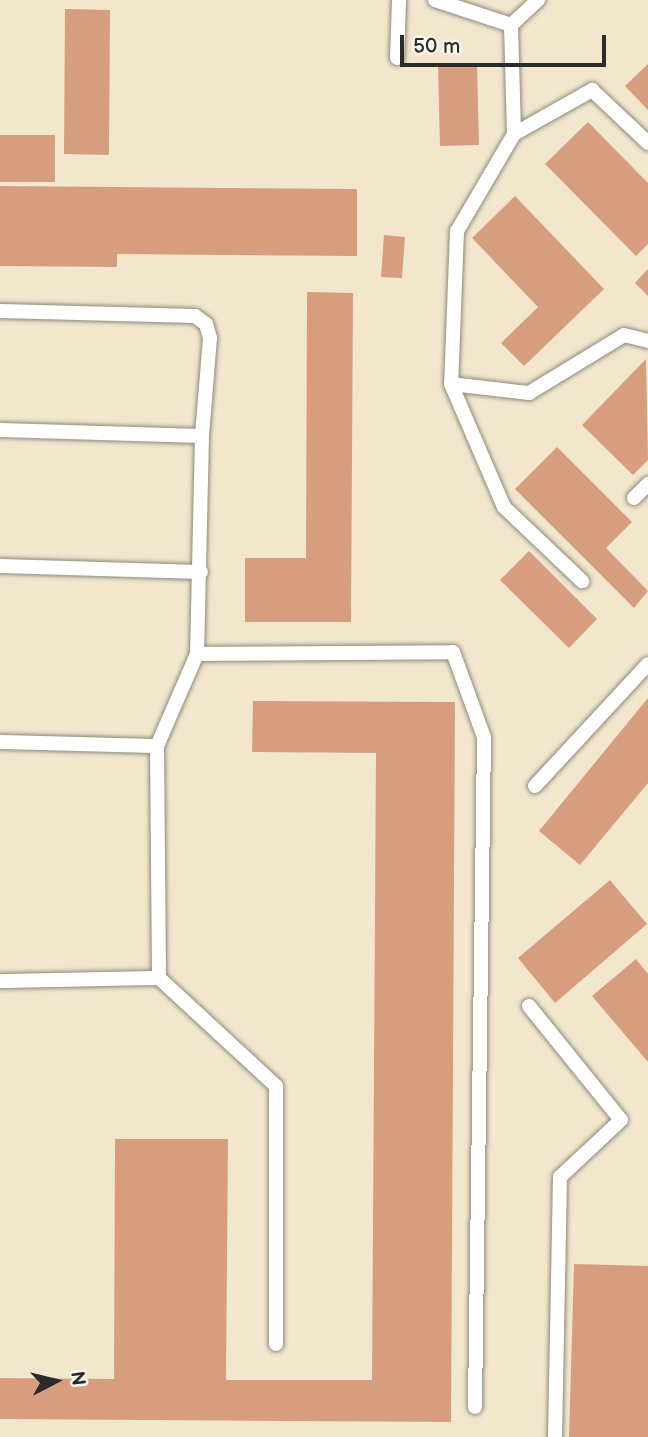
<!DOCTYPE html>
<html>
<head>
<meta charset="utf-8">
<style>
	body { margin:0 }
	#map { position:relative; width:648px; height:1437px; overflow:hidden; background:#f2e7cd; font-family:"Balsamiq Sans",sans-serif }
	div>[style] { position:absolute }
	.building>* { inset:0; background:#d79d7f }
	.roads { filter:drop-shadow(0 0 2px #8e897c) drop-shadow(0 0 2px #8e897c) }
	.lane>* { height:14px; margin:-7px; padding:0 7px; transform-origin:7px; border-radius:7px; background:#fff }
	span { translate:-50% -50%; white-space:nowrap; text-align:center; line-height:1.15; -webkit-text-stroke:5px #fbf7ec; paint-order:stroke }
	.north { position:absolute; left:21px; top:1346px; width:70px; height:70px; -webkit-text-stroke:5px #fbf7ec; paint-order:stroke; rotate:83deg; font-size:19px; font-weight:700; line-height:28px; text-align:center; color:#2b2b2b }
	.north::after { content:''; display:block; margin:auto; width:24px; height:32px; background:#2b2b2b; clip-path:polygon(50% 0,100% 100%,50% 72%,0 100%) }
	.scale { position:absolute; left:400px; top:35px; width:206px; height:32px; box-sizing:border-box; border:4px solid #2b2b2b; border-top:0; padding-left:9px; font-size:21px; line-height:24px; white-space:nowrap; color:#2b2b2b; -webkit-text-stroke:5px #fbf7ec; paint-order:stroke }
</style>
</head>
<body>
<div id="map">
	<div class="building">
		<i style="clip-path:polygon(65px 9px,110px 10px,109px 155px,64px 154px)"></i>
		<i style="clip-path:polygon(648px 64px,648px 110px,625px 86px)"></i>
		<i style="clip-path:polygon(477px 65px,479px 145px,440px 146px,438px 66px)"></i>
		<i style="clip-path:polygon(588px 122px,648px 183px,648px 244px,636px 256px,545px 164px)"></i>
		<i style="clip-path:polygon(0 135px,55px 135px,55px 182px,0 182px)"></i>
		<i style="clip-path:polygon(0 186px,357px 189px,357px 256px,117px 254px,117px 267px,0 266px)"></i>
		<i style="clip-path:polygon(515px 196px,604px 289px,524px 366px,501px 343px,538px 307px,472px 238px)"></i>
		<i style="clip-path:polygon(384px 235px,405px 237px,402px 278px,381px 277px)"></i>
		<i style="clip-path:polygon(648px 269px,648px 296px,635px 283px)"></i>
		<i style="clip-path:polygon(307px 292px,353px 293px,351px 622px,245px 622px,245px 558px,306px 558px)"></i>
		<i style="clip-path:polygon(646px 359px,648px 460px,633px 475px,582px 425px)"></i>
		<i style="clip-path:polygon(557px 447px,632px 522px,606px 548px,648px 591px,634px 608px,515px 489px)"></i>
		<i style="clip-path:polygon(529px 551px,597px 619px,569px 648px,500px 580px)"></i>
		<i style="clip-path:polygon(648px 698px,648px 783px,580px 865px,539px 831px)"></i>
		<i style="clip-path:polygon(253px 701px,455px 702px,451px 1422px,0 1419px,0 1378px,114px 1379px,115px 1139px,228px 1139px,226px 1380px,372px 1380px,376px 753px,252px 752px)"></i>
		<i style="clip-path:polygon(610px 880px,647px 924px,555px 1003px,518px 958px)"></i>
		<i style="clip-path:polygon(636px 959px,648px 974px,648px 1062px,592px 996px)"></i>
		<i style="clip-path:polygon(574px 1264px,648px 1266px,648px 1437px,569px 1437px)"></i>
	</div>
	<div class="roads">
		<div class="lane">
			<i style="left:435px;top:0;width:80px;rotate:18.2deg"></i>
			<i style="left:538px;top:0;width:37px;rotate:137deg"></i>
			<i style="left:511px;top:25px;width:109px;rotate:88.4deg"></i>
			<i style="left:514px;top:134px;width:113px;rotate:120.4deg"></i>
			<i style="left:457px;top:231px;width:153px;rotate:92.2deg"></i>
			<i style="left:451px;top:384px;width:134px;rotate:66.7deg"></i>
			<i style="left:504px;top:507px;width:108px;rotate:43.5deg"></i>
			<i style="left:397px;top:58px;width:58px;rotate:-88deg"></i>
			<i style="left:514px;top:134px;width:90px;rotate:-29.4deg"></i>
			<i style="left:592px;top:90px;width:77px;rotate:43.4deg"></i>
			<i style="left:0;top:311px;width:195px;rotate:1.5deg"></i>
			<i style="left:195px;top:316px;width:14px;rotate:36deg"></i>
			<i style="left:206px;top:324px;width:15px;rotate:74deg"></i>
			<i style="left:210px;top:338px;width:98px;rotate:94.7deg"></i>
			<i style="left:202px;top:436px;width:218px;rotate:91.3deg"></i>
			<i style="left:197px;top:654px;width:100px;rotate:113.5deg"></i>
			<i style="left:157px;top:746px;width:232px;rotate:89.5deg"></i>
			<i style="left:159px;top:978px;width:159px;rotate:42.7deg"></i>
			<i style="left:276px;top:1086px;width:258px;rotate:90deg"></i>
			<i style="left:451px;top:384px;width:79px;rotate:6.6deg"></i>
			<i style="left:529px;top:393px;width:111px;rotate:-31.4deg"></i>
			<i style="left:624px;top:335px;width:25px;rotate:14deg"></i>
			<i style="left:0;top:430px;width:202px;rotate:1.7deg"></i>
			<i style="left:634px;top:498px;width:20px;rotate:-45deg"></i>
			<i style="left:0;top:566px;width:201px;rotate:1.7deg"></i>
			<i style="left:197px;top:654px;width:256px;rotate:-0.4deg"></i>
			<i style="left:453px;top:652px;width:90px;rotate:70deg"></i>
			<i style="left:484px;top:737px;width:670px;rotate:90.77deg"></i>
			<i style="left:0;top:742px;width:157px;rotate:1.5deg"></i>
			<i style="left:535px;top:786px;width:166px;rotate:-47.2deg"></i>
			<i style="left:0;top:981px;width:159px;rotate:-1.1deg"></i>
			<i style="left:529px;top:1006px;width:146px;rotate:51.1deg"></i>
			<i style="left:621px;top:1120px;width:83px;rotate:136.9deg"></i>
			<i style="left:560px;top:1177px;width:260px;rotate:91.1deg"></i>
		</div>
	</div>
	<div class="north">N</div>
	<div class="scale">50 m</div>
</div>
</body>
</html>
